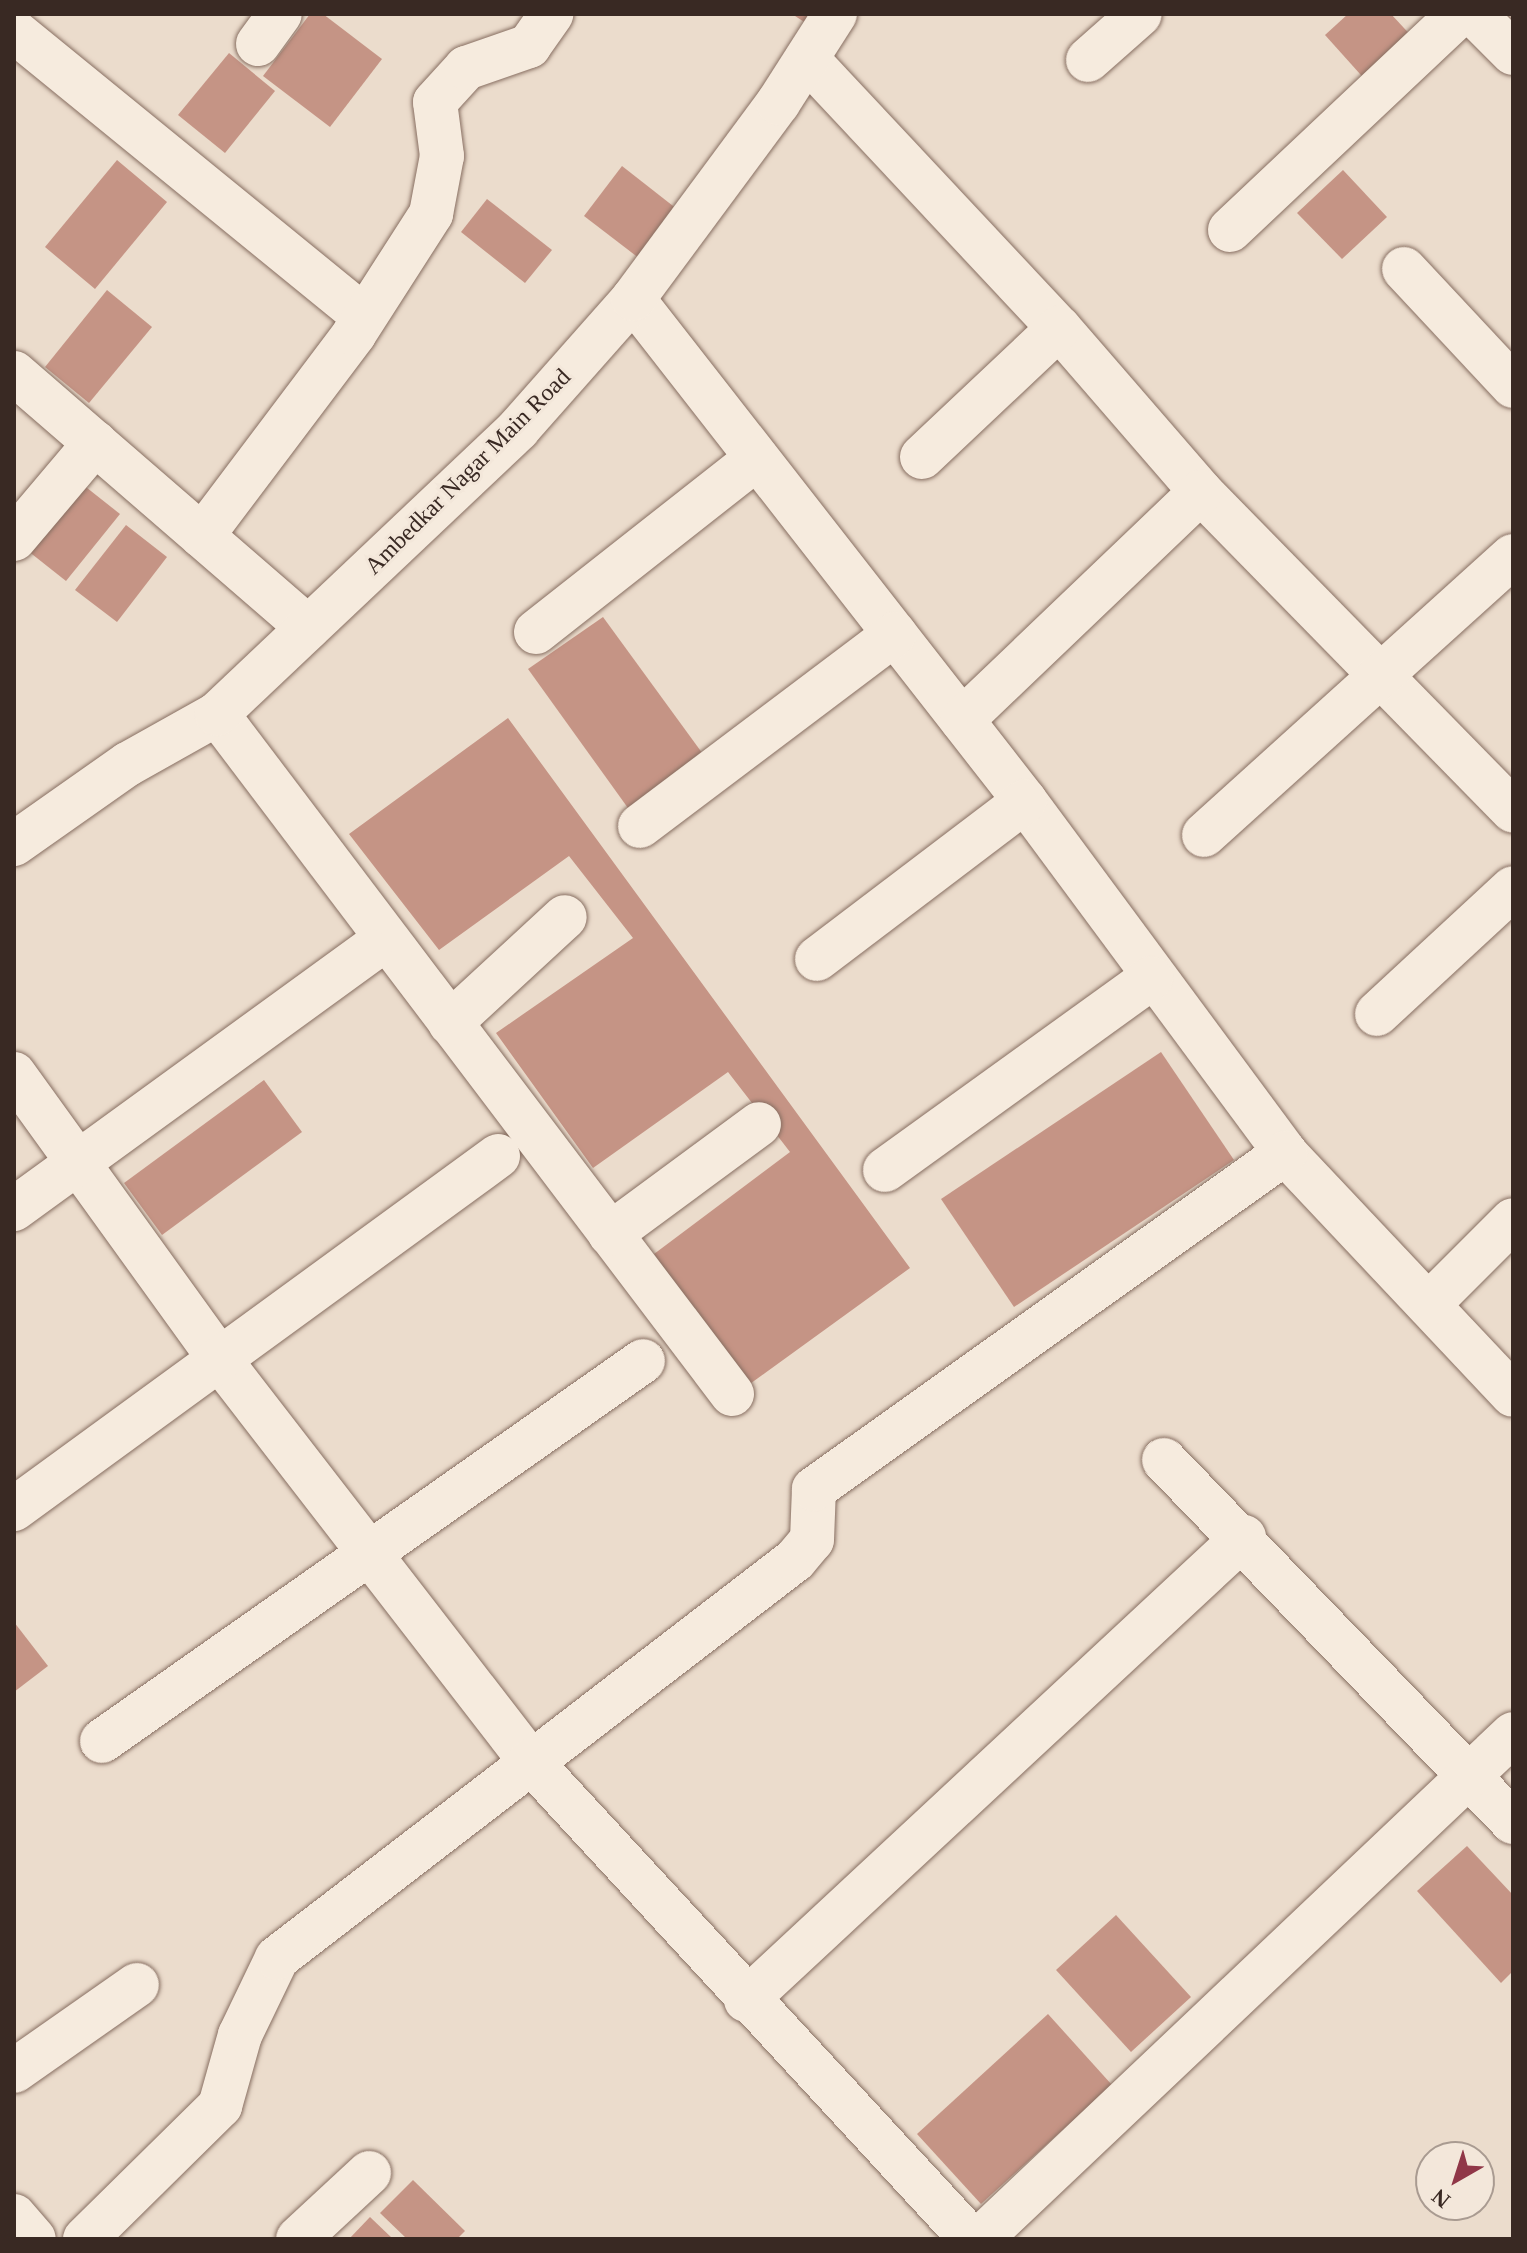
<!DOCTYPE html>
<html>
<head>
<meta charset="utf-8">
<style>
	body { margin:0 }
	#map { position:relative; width:1527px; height:2253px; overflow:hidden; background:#ebdccc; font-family:"Times New Roman",serif }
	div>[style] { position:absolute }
	.building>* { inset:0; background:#c59485 }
	.roads { filter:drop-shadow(0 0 2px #876e61) drop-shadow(0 0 2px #876e61) }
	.minor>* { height:44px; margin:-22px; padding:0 22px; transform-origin:22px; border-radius:22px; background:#f6ebde }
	span { translate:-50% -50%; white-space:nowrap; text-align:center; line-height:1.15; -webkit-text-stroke:6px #f3e7da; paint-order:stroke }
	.street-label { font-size:24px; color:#392923 }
	.frame { position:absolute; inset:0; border:16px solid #392923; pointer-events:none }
	.north { position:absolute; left:1415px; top:2141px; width:80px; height:80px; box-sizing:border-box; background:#f3e7da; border:2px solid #a99b91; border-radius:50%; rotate:219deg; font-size:22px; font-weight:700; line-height:32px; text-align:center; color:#392923 }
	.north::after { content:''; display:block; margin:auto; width:28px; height:36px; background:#903748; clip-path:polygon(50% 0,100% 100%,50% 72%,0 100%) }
</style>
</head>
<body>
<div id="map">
	<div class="building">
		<i style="clip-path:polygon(310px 14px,323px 14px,382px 59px,330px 127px,263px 76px)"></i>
		<i style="clip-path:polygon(792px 14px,826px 14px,815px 29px)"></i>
		<i style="clip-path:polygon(1348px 14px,1391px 14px,1416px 41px,1369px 84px,1325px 35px)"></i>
		<i style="clip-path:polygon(229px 53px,275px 91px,225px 153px,178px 115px)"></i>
		<i style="clip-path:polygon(117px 160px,167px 202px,95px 289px,45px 247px)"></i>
		<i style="clip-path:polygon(622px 166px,682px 213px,644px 262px,584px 216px)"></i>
		<i style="clip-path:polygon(1343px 170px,1387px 217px,1342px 259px,1297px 213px)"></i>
		<i style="clip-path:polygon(487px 199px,552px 250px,525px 283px,461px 232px)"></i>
		<i style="clip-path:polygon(107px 290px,152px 327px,89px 403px,45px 367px)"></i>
		<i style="clip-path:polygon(77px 480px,120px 514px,66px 581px,23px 547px)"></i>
		<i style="clip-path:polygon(126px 525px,167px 557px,117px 622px,75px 590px)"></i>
		<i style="clip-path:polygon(603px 617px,708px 761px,633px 815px,528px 669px)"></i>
		<i style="clip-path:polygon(508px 718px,910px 1268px,747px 1386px,654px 1254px,790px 1152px,728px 1072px,593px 1168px,496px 1033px,633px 938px,569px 856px,439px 950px,349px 834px)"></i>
		<i style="clip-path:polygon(1161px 1052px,1234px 1160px,1014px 1307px,941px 1199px)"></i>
		<i style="clip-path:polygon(264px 1080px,302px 1132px,162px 1235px,124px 1183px)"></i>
		<i style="clip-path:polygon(14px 1622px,48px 1666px,14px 1692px)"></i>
		<i style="clip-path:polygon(1467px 1846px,1513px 1895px,1513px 1971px,1501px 1983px,1417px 1891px)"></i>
		<i style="clip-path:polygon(1116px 1915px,1191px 1997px,1131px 2052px,1056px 1970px)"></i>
		<i style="clip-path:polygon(1048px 2014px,1112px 2085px,981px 2204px,917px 2134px)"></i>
		<i style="clip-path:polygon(413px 2180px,465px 2231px,457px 2239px,407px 2239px,380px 2213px)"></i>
		<i style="clip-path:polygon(370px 2217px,393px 2239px,349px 2239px)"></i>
	</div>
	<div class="roads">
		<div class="minor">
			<i style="left:1474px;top:14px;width:55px;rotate:45deg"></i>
			<i style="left:14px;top:31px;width:451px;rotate:39.2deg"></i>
			<i style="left:258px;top:44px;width:37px;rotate:-54deg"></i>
			<i style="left:807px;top:59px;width:369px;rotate:46.9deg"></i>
			<i style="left:1059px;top:328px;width:217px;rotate:49.1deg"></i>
			<i style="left:1201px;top:492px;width:446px;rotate:45.6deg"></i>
			<i style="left:1088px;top:60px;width:69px;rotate:-41.5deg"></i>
			<i style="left:1230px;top:230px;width:315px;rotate:-43.3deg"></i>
			<i style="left:1404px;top:269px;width:160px;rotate:47deg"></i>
			<i style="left:633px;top:299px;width:637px;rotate:52.01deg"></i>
			<i style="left:1025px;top:801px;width:438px;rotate:53.5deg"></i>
			<i style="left:1285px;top:1153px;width:332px;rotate:46.7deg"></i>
			<i style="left:14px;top:373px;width:389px;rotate:40.9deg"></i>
			<i style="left:922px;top:457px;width:188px;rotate:-43.3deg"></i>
			<i style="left:202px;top:536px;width:253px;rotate:-53deg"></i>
			<i style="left:354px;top:334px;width:143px;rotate:-57.3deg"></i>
			<i style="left:431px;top:214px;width:59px;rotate:-79.3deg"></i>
			<i style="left:442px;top:156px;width:54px;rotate:-97.4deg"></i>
			<i style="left:435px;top:102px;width:46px;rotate:-47.6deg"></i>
			<i style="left:466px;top:68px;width:67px;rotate:-19.2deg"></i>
			<i style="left:529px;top:46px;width:39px;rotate:-55deg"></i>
			<i style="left:14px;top:539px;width:126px;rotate:-49.8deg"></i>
			<i style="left:536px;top:632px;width:281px;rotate:-38.2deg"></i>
			<i style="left:217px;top:714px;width:853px;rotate:52.86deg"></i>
			<i style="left:962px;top:720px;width:330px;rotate:-43.7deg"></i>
			<i style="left:640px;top:826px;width:319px;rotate:-37deg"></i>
			<i style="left:1204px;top:835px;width:416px;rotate:-42.1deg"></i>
			<i style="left:14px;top:844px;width:139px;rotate:-35.1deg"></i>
			<i style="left:128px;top:764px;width:102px;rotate:-29.3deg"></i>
			<i style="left:217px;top:714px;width:415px;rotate:-43.4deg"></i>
			<i style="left:518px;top:429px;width:174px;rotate:-48.5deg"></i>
			<i style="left:633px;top:299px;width:244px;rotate:-53.5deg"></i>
			<i style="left:778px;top:103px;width:106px;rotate:-57.4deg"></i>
			<i style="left:817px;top:959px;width:261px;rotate:-37.2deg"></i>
			<i style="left:1377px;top:1014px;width:185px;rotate:-42.8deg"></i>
			<i style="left:450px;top:1023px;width:156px;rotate:-42.7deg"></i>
			<i style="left:14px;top:1074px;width:352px;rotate:54.2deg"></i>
			<i style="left:220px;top:1360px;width:507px;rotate:52.29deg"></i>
			<i style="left:530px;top:1761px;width:650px;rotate:47.31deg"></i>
			<i style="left:885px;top:1170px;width:328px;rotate:-35.8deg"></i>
			<i style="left:14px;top:1209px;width:439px;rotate:-36deg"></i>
			<i style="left:610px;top:1234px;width:185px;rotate:-36.4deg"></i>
			<i style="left:1430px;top:1303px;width:117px;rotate:-45deg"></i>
			<i style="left:1164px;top:1460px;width:503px;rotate:46.05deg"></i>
			<i style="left:14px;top:1509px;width:599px;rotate:-36.1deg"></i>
			<i style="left:102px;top:1741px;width:661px;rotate:-35.08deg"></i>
			<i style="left:746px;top:2000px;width:680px;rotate:-42.91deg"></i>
			<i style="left:14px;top:2071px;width:150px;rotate:-35deg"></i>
			<i style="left:14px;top:2216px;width:30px;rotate:49deg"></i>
			<i style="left:85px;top:2239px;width:190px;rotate:-44.6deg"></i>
			<i style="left:220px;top:2106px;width:74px;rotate:-74.3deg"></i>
			<i style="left:240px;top:2035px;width:85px;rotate:-64.3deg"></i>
			<i style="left:277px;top:1958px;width:653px;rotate:-37.54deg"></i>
			<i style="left:795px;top:1560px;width:26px;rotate:-50deg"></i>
			<i style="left:812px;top:1540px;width:51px;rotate:-87.8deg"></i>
			<i style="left:814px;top:1489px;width:579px;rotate:-35.5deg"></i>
			<i style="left:298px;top:2239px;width:97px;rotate:-42.9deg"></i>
			<i style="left:980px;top:2239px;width:734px;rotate:-43.45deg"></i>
		</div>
	</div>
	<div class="street-label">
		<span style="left:468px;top:472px;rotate:-45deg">Ambedkar Nagar Main Road</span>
	</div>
	<div class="frame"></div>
	<div class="north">N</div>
</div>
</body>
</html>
